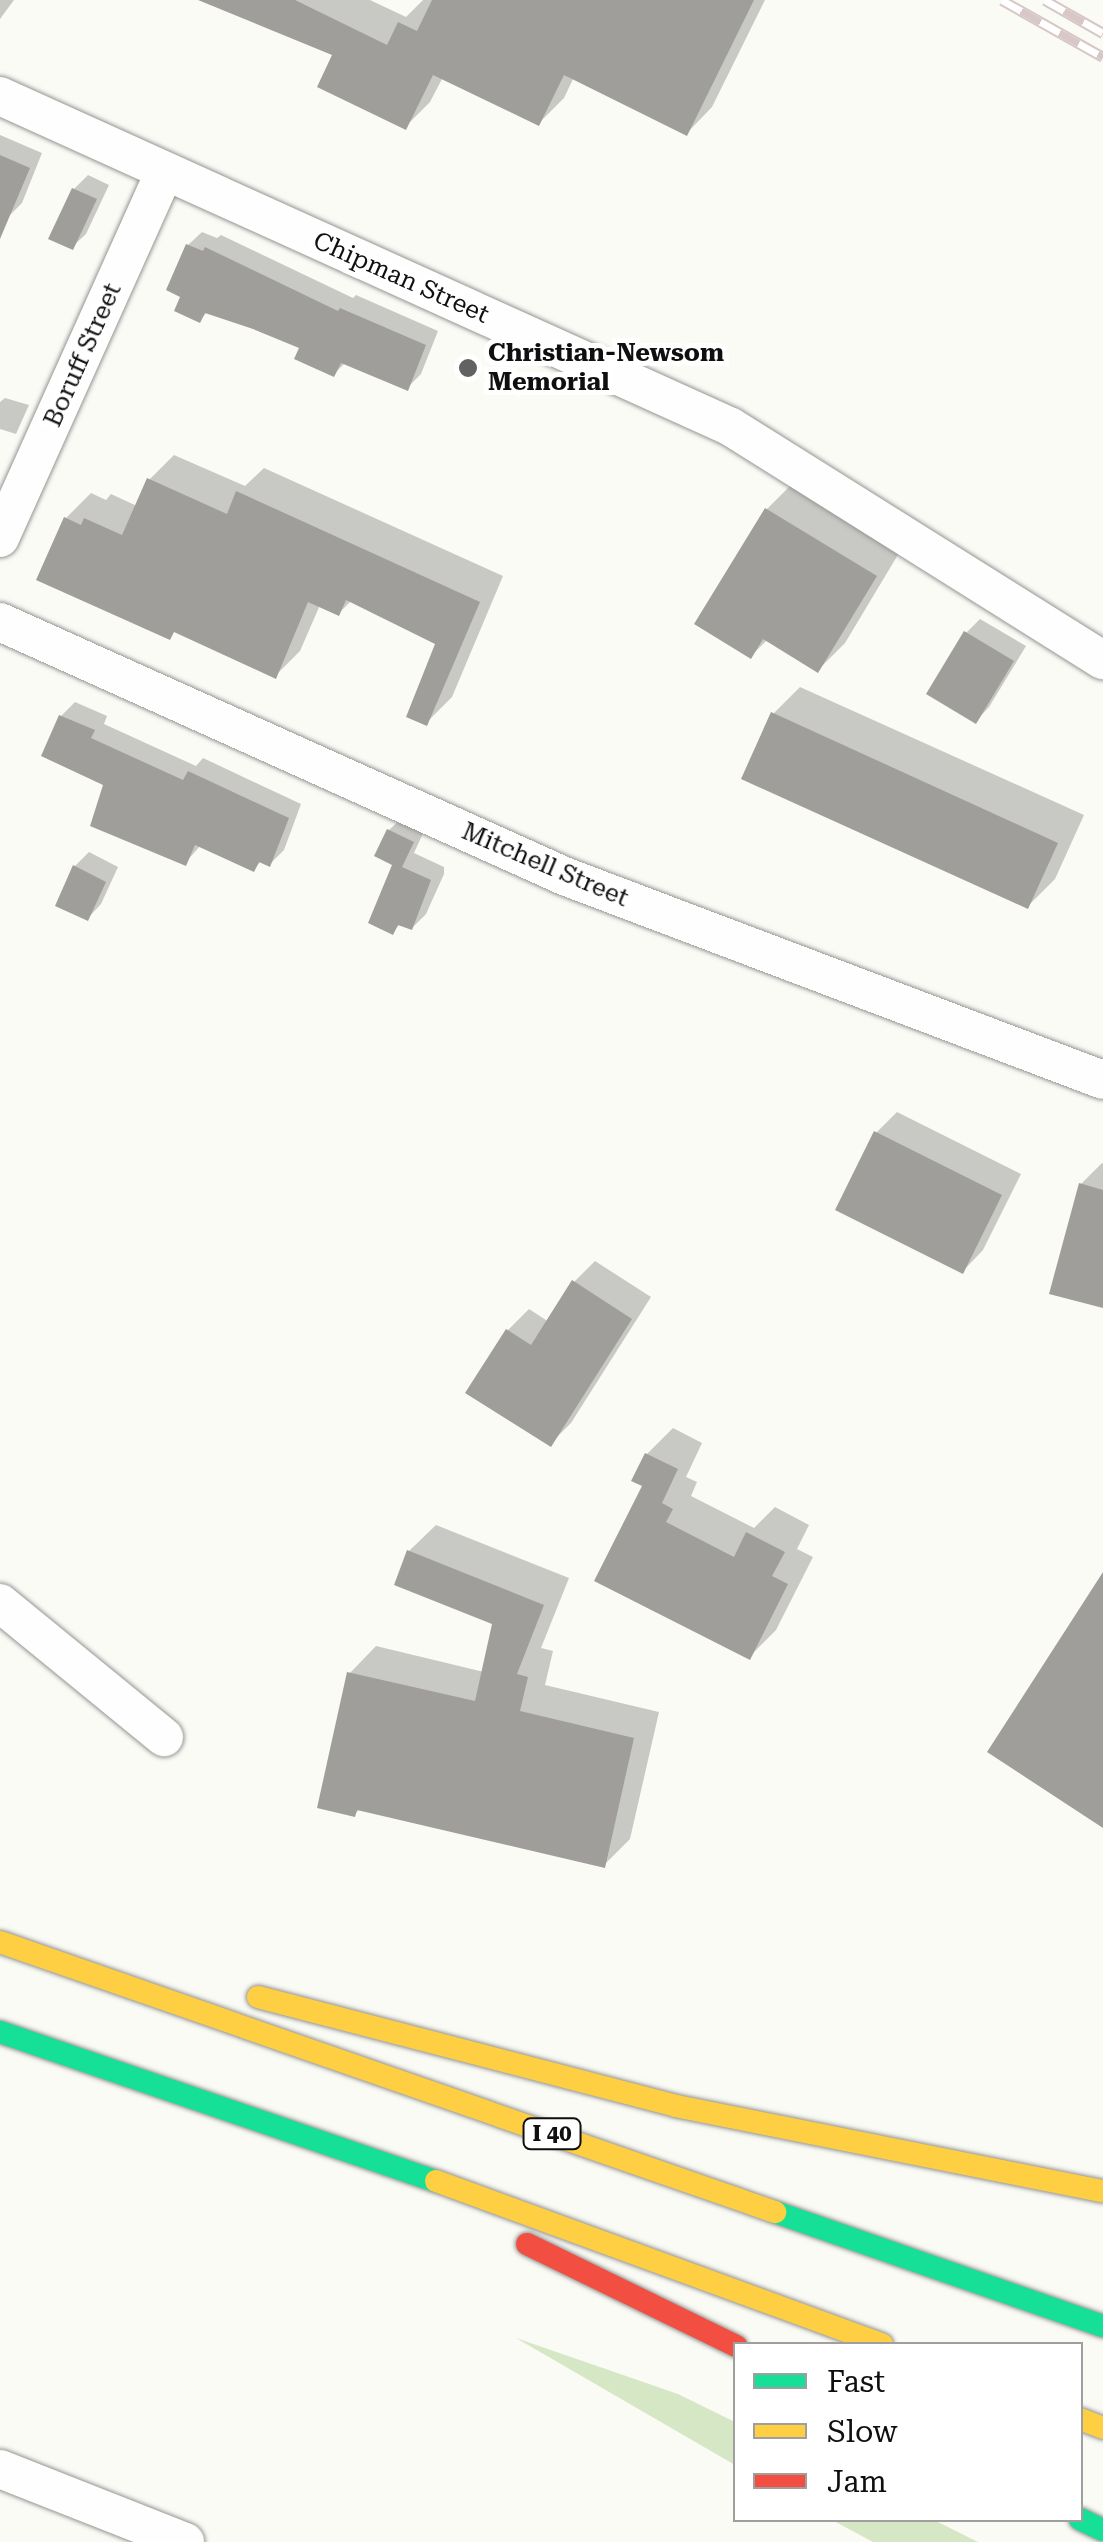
<!DOCTYPE html>
<html>
<head>
<meta charset="utf-8">
<style>
	body { margin:0 }
	#map { position:relative; width:1103px; height:2542px; overflow:hidden; background:#fbfbf6; font-family:"Roboto Serif",serif }
	div>[style] { position:absolute }
	.forest>* { inset:0; background:#d6e7c6 }
	.shadow>* { inset:0; background:#0003 }
	.building>* { inset:0; background:#9f9e9b }
	.roads { filter:drop-shadow(0 0 2px #959593) drop-shadow(0 0 2px #959593) }
	.street>* { height:38px; margin:-19px; padding:0 19px; transform-origin:19px; border-radius:19px; background:#fefefe }
	.fast>* { height:22px; margin:-11px; padding:0 11px; transform-origin:11px; border-radius:11px; background:#16e098 }
	.slow>* { height:22px; margin:-11px; padding:0 11px; transform-origin:11px; border-radius:11px; background:#ffcf43 }
	.jam>* { height:22px; margin:-11px; padding:0 11px; transform-origin:11px; border-radius:11px; background:#f24e42 }
	.rail>* { height:11px; margin-top:-5.5px; transform-origin:0; background:repeating-linear-gradient(90deg,#fff 0 22px,#d7c7c7 0 44px); box-sizing:border-box; border-block:2px solid #d7c7c7 }
	.dots>* { width:28px; height:28px; translate:-50% -50%; box-sizing:border-box; border:5px solid #fff; border-radius:50% }
	span { translate:-50% -50%; white-space:nowrap; text-align:center; line-height:1.15; -webkit-text-stroke:10px #fff; paint-order:stroke }
	.shield-label span { padding:2px 8px; background:#fff; border:2px solid; border-radius:8px; -webkit-text-stroke-width:0 }
	.shield-label { font-size:22px; color:#0f0f0f; font-weight:700 }
	.street-label { font-size:25px; color:#0f0f0f }
	.poi-label { font-size:25px; color:#0f0f0f; font-weight:700 }
	.left { translate:0 -50%; text-align:left }
	.legend { position:absolute; left:733px; top:2342px; width:350px; height:180px; box-sizing:border-box; background:#fff; border:2px solid #9f9f9f; margin:0; padding:12px 18px; list-style:none; font-size:30px; color:#0f0f0f }
	.legend li { display:flex; align-items:center; gap:20px; height:50px }
	.legend b { width:50px; border:2px solid #9f9f9f }
</style>
</head>
<body>
<div id="map">
	<div class="forest">
		<i style="clip-path:polygon(516px 2338px,678px 2394px,735px 2422px,735px 2465px)"></i>
		<i style="clip-path:polygon(832px 2520px,934px 2520px,978px 2542px,873px 2542px)"></i>
	</div>
	<div class="shadow">
		<i style="clip-path:polygon(0 0,14px 0,0 19px)"></i>
		<i style="clip-path:polygon(235px 0,370px 0,406px 17px,423px 0,765px 0,712px 107px,687px 133px,574px 77px,564px 98px,539px 123px,443px 77px,430px 102px,405px 127px,336px 54px)"></i>
		<i style="clip-path:polygon(0 135px,42px 153px,22px 203px,8px 217px,0 213px)"></i>
		<i style="clip-path:polygon(88px 175px,109px 185px,86px 234px,72px 247px,74px 189px)"></i>
		<i style="clip-path:polygon(202px 232px,217px 238px,221px 235px,353px 298px,356px 295px,438px 331px,421px 374px,407px 388px,346px 362px,334px 374px,303px 347px,208px 311px,200px 320px,184px 296px,188px 245px)"></i>
		<i style="clip-path:polygon(5px 398px,29px 405px,16px 434px,0 429px,0 402px)"></i>
		<i style="clip-path:polygon(174px 455px,245px 486px,264px 468px,503px 576px,452px 697px,426px 723px,439px 642px,352px 600px,339px 613px,320px 605px,300px 651px,275px 676px,66px 518px,91px 493px,106px 500px,111px 494px,137px 506px,149px 480px)"></i>
		<i style="clip-path:polygon(794px 482px,902px 548px,845px 643px,818px 670px,768px 639px,751px 656px,767px 509px)"></i>
		<i style="clip-path:polygon(980px 619px,1026px 646px,989px 707px,976px 721px,966px 633px)"></i>
		<i style="clip-path:polygon(800px 687px,1084px 815px,1055px 879px,1028px 906px,773px 714px)"></i>
		<i style="clip-path:polygon(75px 702px,107px 716px,104px 724px,196px 766px,203px 758px,301px 804px,284px 850px,270px 864px,262px 860px,254px 869px,201px 845px,185px 863px,107px 783px,61px 716px)"></i>
		<i style="clip-path:polygon(403px 817px,426px 827px,414px 853px,444px 867px,444px 874px,426px 914px,412px 928px,401px 923px,392px 932px,396px 864px,389px 830px)"></i>
		<i style="clip-path:polygon(89px 852px,118px 867px,101px 904px,88px 918px,58px 905px,75px 866px)"></i>
		<i style="clip-path:polygon(897px 1112px,1021px 1174px,983px 1250px,963px 1271px,876px 1133px)"></i>
		<i style="clip-path:polygon(1102px 1163px,1103px 1164px,1103px 1306px,1081px 1184px)"></i>
		<i style="clip-path:polygon(595px 1261px,651px 1297px,571px 1423px,550px 1444px,469px 1392px,508px 1330px,529px 1309px,549px 1322px,574px 1282px)"></i>
		<i style="clip-path:polygon(673px 1428px,702px 1443px,686px 1477px,697px 1482px,691px 1496px,754px 1528px,775px 1507px,809px 1525px,797px 1549px,813px 1557px,776px 1630px,750px 1656px,598px 1580px,645px 1485px,647px 1454px)"></i>
		<i style="clip-path:polygon(436px 1525px,569px 1578px,541px 1648px,553px 1651px,545px 1685px,659px 1712px,630px 1839px,604px 1865px,360px 1809px,355px 1814px,350px 1673px,376px 1646px,484px 1672px,495px 1623px,409px 1551px)"></i>
	</div>
	<div class="building">
		<i style="clip-path:polygon(198px 0,295px 0,387px 45px,398px 22px,417px 31px,432px 0,754px 0,687px 136px,564px 75px,539px 126px,433px 75px,406px 130px,317px 87px,332px 55px)"></i>
		<i style="clip-path:polygon(0 155px,30px 168px,0 239px)"></i>
		<i style="clip-path:polygon(72px 188px,97px 199px,73px 250px,48px 239px)"></i>
		<i style="clip-path:polygon(186px 244px,203px 251px,205px 247px,338px 311px,340px 308px,426px 345px,408px 391px,341px 363px,334px 377px,294px 359px,299px 348px,253px 329px,205px 313px,200px 323px,174px 311px,180px 297px,166px 290px)"></i>
		<i style="clip-path:polygon(147px 478px,227px 514px,236px 491px,480px 602px,427px 726px,406px 717px,435px 644px,346px 600px,339px 616px,308px 602px,276px 679px,174px 632px,170px 640px,36px 580px,64px 517px,81px 525px,84px 518px,122px 535px)"></i>
		<i style="clip-path:polygon(765px 508px,877px 576px,818px 673px,763px 639px,751px 659px,694px 624px)"></i>
		<i style="clip-path:polygon(964px 631px,1014px 661px,976px 724px,926px 694px)"></i>
		<i style="clip-path:polygon(771px 712px,1058px 843px,1028px 909px,741px 779px)"></i>
		<i style="clip-path:polygon(59px 715px,95px 730px,91px 738px,183px 780px,188px 771px,289px 818px,270px 867px,259px 862px,254px 872px,195px 845px,186px 866px,90px 826px,103px 785px,41px 756px)"></i>
		<i style="clip-path:polygon(387px 829px,414px 842px,402px 867px,431px 880px,412px 930px,398px 925px,393px 935px,368px 923px,392px 865px,374px 856px)"></i>
		<i style="clip-path:polygon(73px 865px,106px 882px,88px 921px,55px 906px)"></i>
		<i style="clip-path:polygon(874px 1131px,1002px 1195px,963px 1274px,835px 1210px)"></i>
		<i style="clip-path:polygon(1079px 1183px,1103px 1190px,1103px 1308px,1049px 1294px)"></i>
		<i style="clip-path:polygon(572px 1280px,632px 1319px,551px 1447px,465px 1393px,506px 1329px,531px 1345px)"></i>
		<i style="clip-path:polygon(645px 1453px,678px 1469px,662px 1503px,673px 1509px,666px 1522px,734px 1557px,746px 1532px,785px 1552px,772px 1576px,788px 1584px,750px 1660px,594px 1581px,642px 1486px,631px 1481px)"></i>
		<i style="clip-path:polygon(407px 1550px,544px 1605px,517px 1674px,528px 1677px,520px 1711px,634px 1738px,605px 1868px,357px 1810px,355px 1817px,317px 1808px,347px 1672px,475px 1701px,492px 1624px,394px 1585px)"></i>
		<i style="clip-path:polygon(1103px 1572px,1103px 1828px,987px 1752px)"></i>
	</div>
	<div class="roads">
		<div class="street">
			<i style="left:0;top:96px;width:802px;rotate:24.36deg"></i>
			<i style="left:731px;top:427px;width:439px;rotate:32.1deg"></i>
			<i style="left:0;top:538px;width:402px;rotate:-65.8deg"></i>
			<i style="left:0;top:622px;width:619px;rotate:24.24deg"></i>
			<i style="left:564px;top:876px;width:576px;rotate:20.73deg"></i>
			<i style="left:0;top:1603px;width:212px;rotate:39.3deg"></i>
			<i style="left:0;top:2469px;width:199px;rotate:21.5deg"></i>
		</div>
		<div class="fast">
			<i style="left:0;top:2032px;width:461px;rotate:18.9deg"></i>
			<i style="left:775px;top:2212px;width:347px;rotate:19.2deg"></i>
			<i style="left:1080px;top:2519px;width:25px;rotate:26deg"></i>
		</div>
		<div class="slow">
			<i style="left:0;top:1942px;width:821px;rotate:19.21deg"></i>
			<i style="left:258px;top:1997px;width:432px;rotate:14.6deg"></i>
			<i style="left:676px;top:2106px;width:435px;rotate:11.3deg"></i>
			<i style="left:436px;top:2181px;width:475px;rotate:20.1deg"></i>
			<i style="left:1080px;top:2419px;width:25px;rotate:21deg"></i>
		</div>
		<div class="jam">
			<i style="left:527px;top:2244px;width:233px;rotate:26deg"></i>
		</div>
	</div>
	<div class="rail">
		<i style="left:1002px;top:0;width:116px;rotate:29.4deg"></i>
		<i style="left:1045px;top:0;width:67px;rotate:29.6deg"></i>
	</div>
	<div class="dots">
		<i style="left:468px;top:368px;background:#626260"></i>
	</div>
	<div class="shield-label">
		<span style="left:552px;top:2134px">I 40</span>
	</div>
	<div class="street-label">
		<span style="left:401px;top:278px;rotate:24deg">Chipman Street</span>
		<span style="left:83px;top:355px;rotate:-66deg">Boruff Street</span>
		<span style="left:545px;top:865px;rotate:23deg">Mitchell Street</span>
	</div>
	<div class="poi-label">
		<span class="left" style="left:488px;top:368px">Christian-Newsom<br>Memorial</span>
	</div>
	<ul class="legend">
	<li><b style="height:12px;background:#16e098"></b>Fast</li>
	<li><b style="height:12px;background:#ffcf43"></b>Slow</li>
	<li><b style="height:12px;background:#f24e42"></b>Jam</li>
	</ul>
</div>
</body>
</html>
